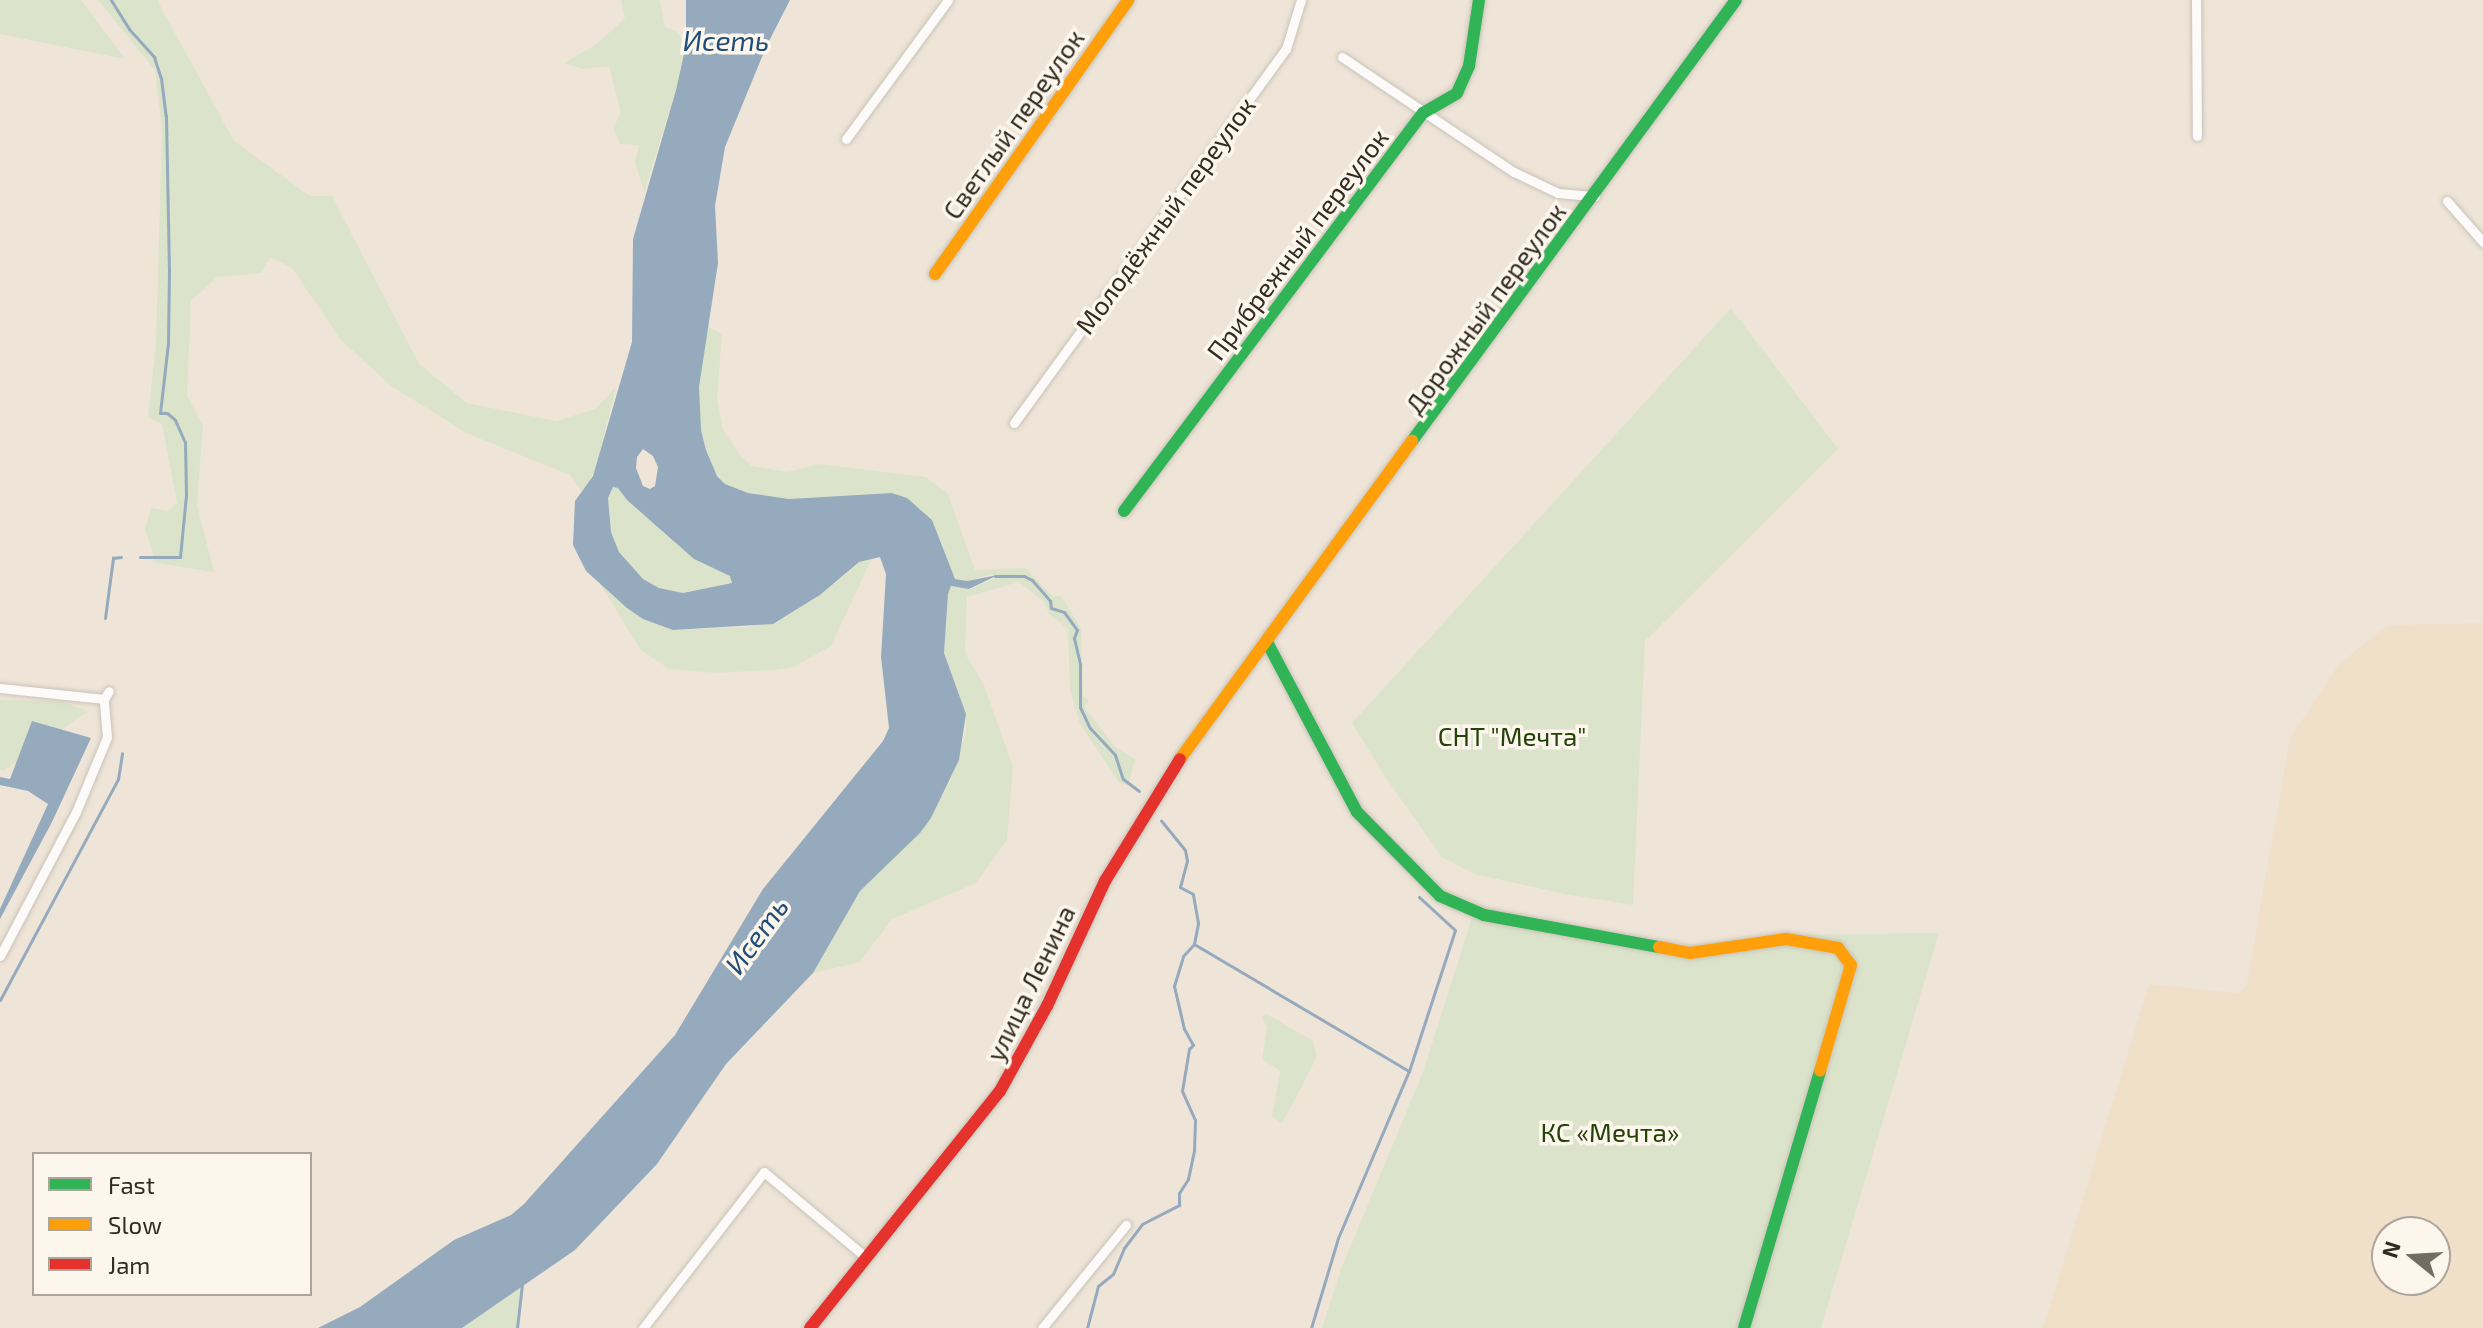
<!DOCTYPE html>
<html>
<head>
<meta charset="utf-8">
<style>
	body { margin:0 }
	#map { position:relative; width:2483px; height:1328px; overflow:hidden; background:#eee5d8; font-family:"Exo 2",sans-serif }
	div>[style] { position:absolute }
	.built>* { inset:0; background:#f0e0c9 }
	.green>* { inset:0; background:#dbe4ca }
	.water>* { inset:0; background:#96aabd }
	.stream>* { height:3px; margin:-1.5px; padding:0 1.5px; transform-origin:1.5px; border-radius:1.5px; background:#96aabd }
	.roads { filter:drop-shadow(0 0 2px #cac3b9) drop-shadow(0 0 2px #cac3b9) }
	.street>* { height:9px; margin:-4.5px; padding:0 4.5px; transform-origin:4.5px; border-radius:4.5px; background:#fcfbf9 }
	.fast>* { height:12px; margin:-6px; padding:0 6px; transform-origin:6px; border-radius:6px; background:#30b455 }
	.slow>* { height:12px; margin:-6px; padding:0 6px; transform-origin:6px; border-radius:6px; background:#ff9f0a }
	.jam>* { height:12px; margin:-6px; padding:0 6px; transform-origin:6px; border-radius:6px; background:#e5322d }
	span { translate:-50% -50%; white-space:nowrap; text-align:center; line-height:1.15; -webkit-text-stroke:7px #fcf6ec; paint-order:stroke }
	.street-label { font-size:26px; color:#312b21 }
	.park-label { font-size:26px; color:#244308 }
	.water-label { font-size:28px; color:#1f4c79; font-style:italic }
	.legend { position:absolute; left:32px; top:1152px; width:280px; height:144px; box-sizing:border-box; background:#fcf6ec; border:2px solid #aba59b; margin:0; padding:10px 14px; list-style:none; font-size:24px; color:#312b21 }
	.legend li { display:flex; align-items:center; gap:16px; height:40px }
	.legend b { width:40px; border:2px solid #aba59b }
	.north { position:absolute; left:2371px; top:1216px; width:80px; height:80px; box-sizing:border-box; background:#fcf6ec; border:2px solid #aba59b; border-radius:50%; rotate:288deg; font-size:22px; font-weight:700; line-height:32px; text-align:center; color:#312b21 }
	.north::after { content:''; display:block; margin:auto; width:28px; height:36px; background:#736c61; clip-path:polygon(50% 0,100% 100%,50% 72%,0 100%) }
</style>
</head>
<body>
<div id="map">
	<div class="built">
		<i style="clip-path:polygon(evenodd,2483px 623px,2483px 1328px,2043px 1328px,2149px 984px,2238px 993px,2246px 987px,2290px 738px,2339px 664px,2388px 625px,2483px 623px,2387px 1232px,2435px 1232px,2435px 1280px,2387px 1280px,2387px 1232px)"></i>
	</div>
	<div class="green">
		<i style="clip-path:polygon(0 0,81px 0,125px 59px,0 34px)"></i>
		<i style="clip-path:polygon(98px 0,157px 0,234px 141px,310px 196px,332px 196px,419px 364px,467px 403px,556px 421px,595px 409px,616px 387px,596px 468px,587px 486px,581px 491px,570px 475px,466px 433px,390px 385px,340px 339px,292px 268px,270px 257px,261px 273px,217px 277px,191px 301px,187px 396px,203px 425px,197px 505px,214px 572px,156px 563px,145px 529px,151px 508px,168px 511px,177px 503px,162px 424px,148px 418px,156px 342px,162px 130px,155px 70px)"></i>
		<i style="clip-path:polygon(621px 0,660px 0,665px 27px,676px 31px,686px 45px,676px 90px,644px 192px,635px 162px,639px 145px,620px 144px,613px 128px,621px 113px,609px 66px,582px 69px,564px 63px,597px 44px,625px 18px)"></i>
		<i style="clip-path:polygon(1731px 308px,1838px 449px,1645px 641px,1633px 905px,1565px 894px,1474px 874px,1442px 857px,1386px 778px,1352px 723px)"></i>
		<i style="clip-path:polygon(707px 326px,722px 334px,717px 398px,723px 430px,740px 455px,752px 466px,787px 472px,819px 464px,926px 477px,948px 494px,975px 570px,1026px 568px,1052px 596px,1061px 596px,1081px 628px,1083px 696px,1089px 701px,1084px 706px,1114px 746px,1135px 759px,1128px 786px,1119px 782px,1080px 724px,1070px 690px,1068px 629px,1050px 615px,1044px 602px,1019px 582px,967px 597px,965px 653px,984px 685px,1013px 767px,1007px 840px,976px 883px,892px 919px,860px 962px,813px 973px,860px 891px,920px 833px,950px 782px,966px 734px,966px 714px,944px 653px,948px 594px,951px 586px,970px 589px,996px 578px,992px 574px,967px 581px,955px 579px,932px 520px,907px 499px,892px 493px,789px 499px,748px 493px,725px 484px,711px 465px,701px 430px,699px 387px)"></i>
		<i style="clip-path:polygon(613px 487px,618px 487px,627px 500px,694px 558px,730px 576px,732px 583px,683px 593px,659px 588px,643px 579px,619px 552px,611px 532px,608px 498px)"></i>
		<i style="clip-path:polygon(873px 556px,831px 646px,794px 667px,774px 670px,716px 673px,669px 669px,640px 649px,599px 582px,643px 619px,673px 630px,747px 627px,784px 618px,821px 595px,859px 562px)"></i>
		<i style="clip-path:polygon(0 700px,60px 701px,88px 711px,5px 770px,0 770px)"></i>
		<i style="clip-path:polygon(1476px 905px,1675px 946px,1786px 935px,1939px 933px,1821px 1328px,1322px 1328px,1341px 1269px,1423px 1072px)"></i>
		<i style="clip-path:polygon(1267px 1014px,1313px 1041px,1317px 1057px,1282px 1124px,1272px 1117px,1280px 1071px,1262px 1059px,1267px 1027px,1261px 1017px)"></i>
		<i style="clip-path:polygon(522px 1286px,517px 1328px,462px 1328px,500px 1300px)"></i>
	</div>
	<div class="water">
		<i style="clip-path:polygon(evenodd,686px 0,790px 0,766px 47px,725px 147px,715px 206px,718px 263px,699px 387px,701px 430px,706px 450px,717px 476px,725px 484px,748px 493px,789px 499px,892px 493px,907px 498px,932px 520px,955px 579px,967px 581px,998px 575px,969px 589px,951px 586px,948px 594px,944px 653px,966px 714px,959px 760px,931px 818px,920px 833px,860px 891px,813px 973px,726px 1064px,657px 1164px,575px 1250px,462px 1328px,318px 1328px,360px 1307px,454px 1240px,511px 1215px,524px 1204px,675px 1035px,763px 889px,883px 741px,889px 728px,881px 657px,886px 574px,880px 557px,859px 562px,820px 595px,773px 624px,673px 630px,643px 619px,627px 608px,586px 571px,573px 545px,575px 501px,593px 476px,632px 342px,633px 239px,676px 90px,686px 45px,686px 0,643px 449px,653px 456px,658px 467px,655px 486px,650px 489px,643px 486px,636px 468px,637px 457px,643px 449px,686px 0,613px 487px,618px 488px,627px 500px,694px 559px,730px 576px,732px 583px,683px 593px,659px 588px,643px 579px,619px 552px,611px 532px,608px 498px,613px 487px)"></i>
		<i style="clip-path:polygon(32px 721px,91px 738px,52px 822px,0 919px,0 909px,48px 804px,28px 791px,0 785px,0 777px,10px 779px)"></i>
	</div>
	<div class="stream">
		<i style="left:111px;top:0;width:34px;rotate:58deg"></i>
		<i style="left:129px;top:29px;width:38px;rotate:48deg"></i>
		<i style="left:154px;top:57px;width:22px;rotate:72deg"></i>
		<i style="left:161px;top:78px;width:38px;rotate:83deg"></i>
		<i style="left:166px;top:116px;width:154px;rotate:88.9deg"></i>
		<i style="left:169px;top:270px;width:73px;rotate:90.8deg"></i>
		<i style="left:168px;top:343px;width:70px;rotate:96.5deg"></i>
		<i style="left:160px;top:413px;width:7px"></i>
		<i style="left:167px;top:413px;width:11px;rotate:41deg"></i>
		<i style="left:175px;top:420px;width:24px;rotate:66deg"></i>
		<i style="left:185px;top:442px;width:53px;rotate:88.9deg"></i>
		<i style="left:186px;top:495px;width:62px;rotate:95.5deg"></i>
		<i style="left:180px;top:557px;width:40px;rotate:180deg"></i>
		<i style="left:995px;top:576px;width:29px"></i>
		<i style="left:1024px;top:576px;width:9px;rotate:27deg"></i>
		<i style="left:1032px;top:580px;width:28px;rotate:49deg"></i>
		<i style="left:1050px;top:601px;width:7px;rotate:82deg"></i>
		<i style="left:1051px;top:608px;width:14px;rotate:17deg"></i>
		<i style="left:1064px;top:612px;width:22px;rotate:54deg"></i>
		<i style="left:1077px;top:630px;width:9px;rotate:111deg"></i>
		<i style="left:1074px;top:638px;width:28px;rotate:77deg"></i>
		<i style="left:1080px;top:665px;width:42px;rotate:90deg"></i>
		<i style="left:1080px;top:707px;width:23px;rotate:65deg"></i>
		<i style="left:1090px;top:728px;width:37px;rotate:47deg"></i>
		<i style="left:1115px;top:755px;width:25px;rotate:72deg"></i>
		<i style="left:1123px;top:779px;width:20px;rotate:37deg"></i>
		<i style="left:105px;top:618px;width:61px;rotate:-82.4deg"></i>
		<i style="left:113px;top:558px;width:8px;rotate:-7deg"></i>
		<i style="left:1194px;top:944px;width:250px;rotate:30.6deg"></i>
		<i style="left:1409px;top:1071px;width:148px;rotate:-71.9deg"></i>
		<i style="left:1455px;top:930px;width:49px;rotate:-137.5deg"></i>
		<i style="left:0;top:1000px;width:251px;rotate:-61.9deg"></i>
		<i style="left:118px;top:779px;width:26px;rotate:-81deg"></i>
		<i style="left:517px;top:1328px;width:44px;rotate:-83.5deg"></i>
		<i style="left:1087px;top:1328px;width:43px;rotate:-75.3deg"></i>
		<i style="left:1098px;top:1286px;width:19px;rotate:-39deg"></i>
		<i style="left:1113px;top:1274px;width:28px;rotate:-67deg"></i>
		<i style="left:1124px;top:1248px;width:30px;rotate:-53deg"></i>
		<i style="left:1142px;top:1224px;width:42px;rotate:-27.2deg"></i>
		<i style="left:1179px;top:1205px;width:12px;rotate:-90deg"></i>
		<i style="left:1179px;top:1193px;width:17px;rotate:-57deg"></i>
		<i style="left:1188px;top:1179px;width:30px;rotate:-78deg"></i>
		<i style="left:1194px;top:1150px;width:30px;rotate:-88deg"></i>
		<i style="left:1195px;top:1120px;width:32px;rotate:-114deg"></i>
		<i style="left:1182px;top:1091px;width:43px;rotate:-80.5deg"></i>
		<i style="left:1189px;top:1049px;width:6px;rotate:-45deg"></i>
		<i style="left:1193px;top:1045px;width:18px;rotate:-119deg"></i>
		<i style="left:1184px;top:1029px;width:44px;rotate:-103.1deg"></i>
		<i style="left:1174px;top:986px;width:31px;rotate:-73deg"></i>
		<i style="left:1183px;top:956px;width:16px;rotate:-47deg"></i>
		<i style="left:1194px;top:944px;width:21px;rotate:-79deg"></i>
		<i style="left:1198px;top:923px;width:29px;rotate:-100deg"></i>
		<i style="left:1193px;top:894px;width:15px;rotate:-152deg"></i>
		<i style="left:1180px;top:887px;width:27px;rotate:-75deg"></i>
		<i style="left:1187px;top:861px;width:11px;rotate:-100deg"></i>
		<i style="left:1185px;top:850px;width:38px;rotate:-129deg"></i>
		<i style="left:1311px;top:1328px;width:94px;rotate:-73.3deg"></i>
		<i style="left:1338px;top:1238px;width:181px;rotate:-67deg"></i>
	</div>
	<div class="roads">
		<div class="street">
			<i style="left:2196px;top:0;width:136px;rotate:89.6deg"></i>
			<i style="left:1342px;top:57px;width:207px;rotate:33.8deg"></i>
			<i style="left:1514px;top:172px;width:49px;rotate:25.5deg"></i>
			<i style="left:1558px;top:193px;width:37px;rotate:5deg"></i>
			<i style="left:846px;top:139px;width:172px;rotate:-53.7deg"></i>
			<i style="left:2447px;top:201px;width:55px;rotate:48.7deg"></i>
			<i style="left:1014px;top:423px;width:462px;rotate:-54deg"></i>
			<i style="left:1286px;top:49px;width:51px;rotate:-73deg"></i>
			<i style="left:0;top:688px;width:105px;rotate:6deg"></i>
			<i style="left:104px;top:699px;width:9px;rotate:-58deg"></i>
			<i style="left:0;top:956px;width:163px;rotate:-62.2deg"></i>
			<i style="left:76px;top:812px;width:81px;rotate:-67.5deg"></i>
			<i style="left:107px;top:737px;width:38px;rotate:-95deg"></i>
			<i style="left:643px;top:1328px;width:197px;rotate:-52.2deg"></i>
			<i style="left:764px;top:1172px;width:134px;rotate:39.9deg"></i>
			<i style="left:1042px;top:1328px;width:133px;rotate:-50.8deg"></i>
		</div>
		<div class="fast">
			<i style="left:1412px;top:441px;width:547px;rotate:-53.7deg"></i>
			<i style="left:1124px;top:511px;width:498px;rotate:-53.1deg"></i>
			<i style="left:1423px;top:113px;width:39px;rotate:-30deg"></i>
			<i style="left:1457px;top:93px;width:30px;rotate:-66deg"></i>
			<i style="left:1469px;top:66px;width:67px;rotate:-81.4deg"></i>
			<i style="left:1267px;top:642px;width:192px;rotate:62.1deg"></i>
			<i style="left:1357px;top:812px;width:118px;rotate:45.3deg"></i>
			<i style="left:1440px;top:896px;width:48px;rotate:23.4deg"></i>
			<i style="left:1484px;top:915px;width:178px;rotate:10.4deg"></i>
			<i style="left:1744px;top:1328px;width:268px;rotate:-73.5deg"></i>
		</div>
		<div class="slow">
			<i style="left:935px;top:274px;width:335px;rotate:-54.8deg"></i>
			<i style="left:1180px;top:759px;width:394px;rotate:-53.9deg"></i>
			<i style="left:1659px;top:947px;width:32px;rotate:11deg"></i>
			<i style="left:1690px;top:953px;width:97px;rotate:-8.3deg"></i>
			<i style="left:1786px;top:939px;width:53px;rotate:9.8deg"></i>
			<i style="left:1838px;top:948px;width:21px;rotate:53deg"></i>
			<i style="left:1851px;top:965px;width:110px;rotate:106.3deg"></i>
		</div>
		<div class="jam">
			<i style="left:810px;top:1328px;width:304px;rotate:-51.3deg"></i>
			<i style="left:1000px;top:1091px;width:97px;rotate:-61.1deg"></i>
			<i style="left:1047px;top:1006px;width:138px;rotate:-65.1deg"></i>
			<i style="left:1105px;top:881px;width:143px;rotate:-58.4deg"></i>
		</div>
	</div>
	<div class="street-label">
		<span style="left:1013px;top:124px;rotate:-55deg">Светлый переулок</span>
		<span style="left:1165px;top:215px;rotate:-54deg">Молодёжный переулок</span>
		<span style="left:1297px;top:244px;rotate:-53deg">Прибрежный переулок</span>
		<span style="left:1485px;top:308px;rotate:-54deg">Дорожный переулок</span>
		<span style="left:1030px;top:983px;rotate:-64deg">улица Ленина</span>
	</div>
	<div class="park-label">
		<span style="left:1512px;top:736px">СНТ "Мечта"</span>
		<span style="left:1610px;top:1132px">КС «Мечта»</span>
	</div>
	<div class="water-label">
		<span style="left:726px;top:40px">Исеть</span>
		<span style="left:756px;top:935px;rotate:-54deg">Исеть</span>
	</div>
	<ul class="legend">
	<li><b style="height:10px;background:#30b455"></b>Fast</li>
	<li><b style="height:10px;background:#ff9f0a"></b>Slow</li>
	<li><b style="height:10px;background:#e5322d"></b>Jam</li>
	</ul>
	<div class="north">N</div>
</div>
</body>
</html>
